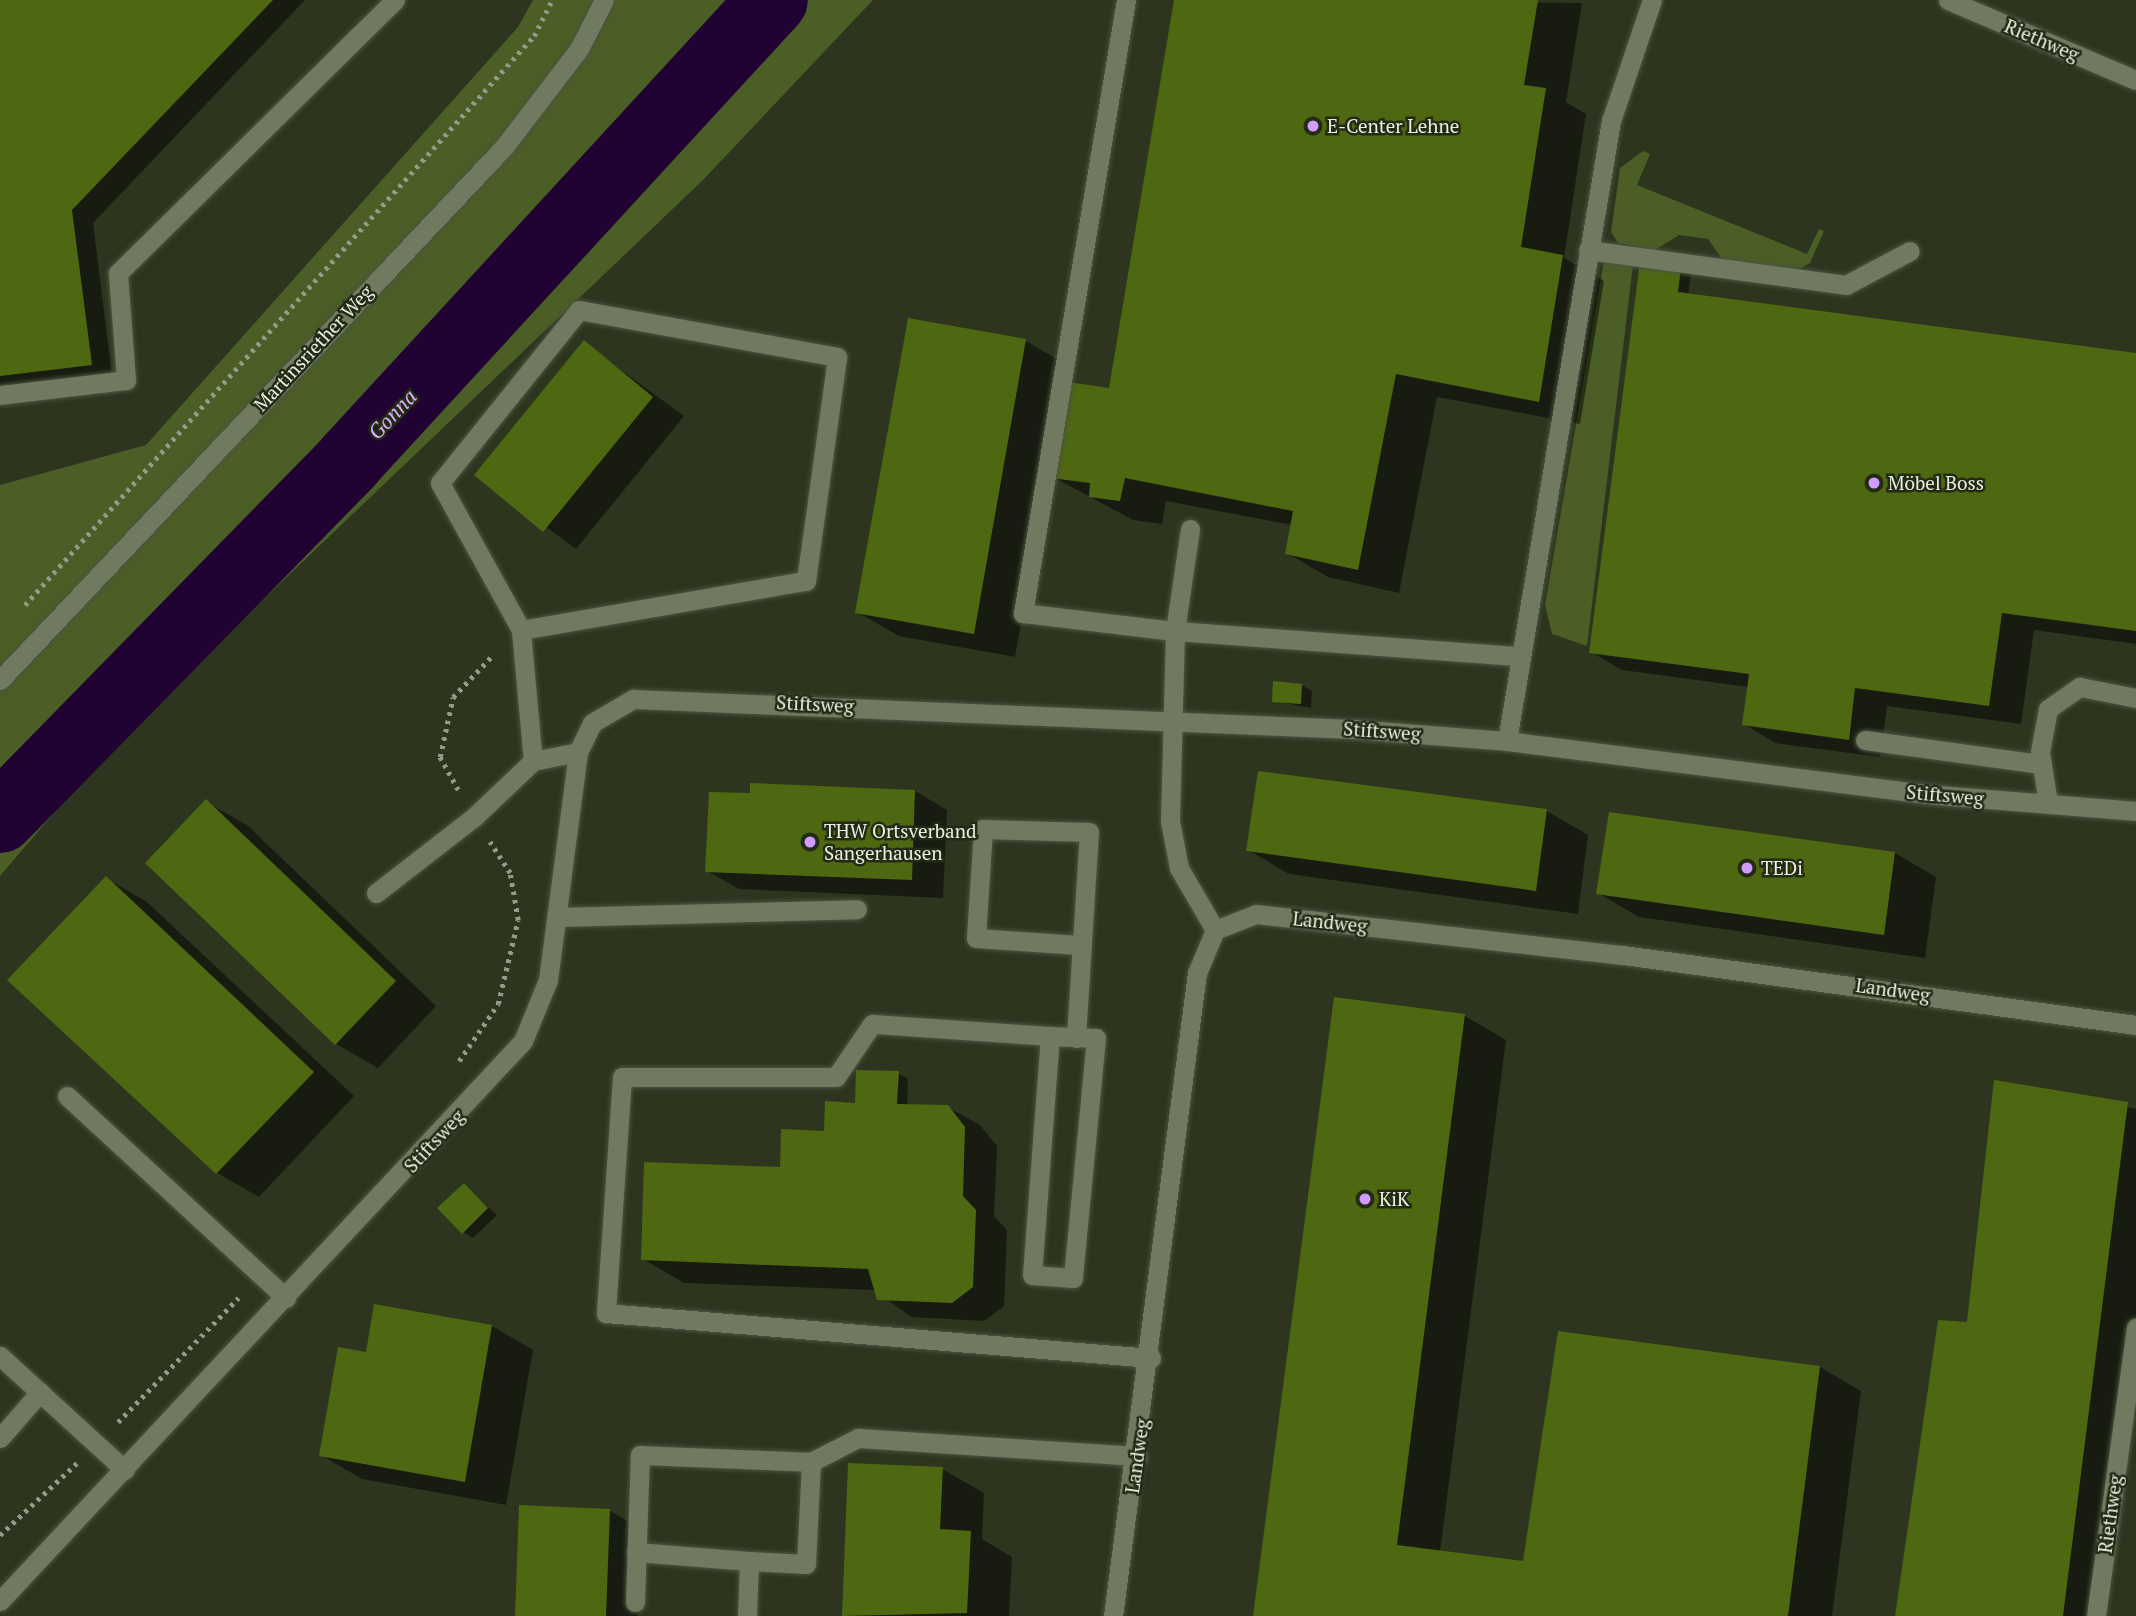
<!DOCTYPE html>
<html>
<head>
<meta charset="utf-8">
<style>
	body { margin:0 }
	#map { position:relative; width:2136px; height:1616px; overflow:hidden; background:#2d351f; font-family:"PT Serif",serif }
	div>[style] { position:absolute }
	.green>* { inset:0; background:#4a5e25 }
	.shadow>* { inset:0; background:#0007 }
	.river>* { height:70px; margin:-35px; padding:0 35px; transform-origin:35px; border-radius:35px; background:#210333 }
	.building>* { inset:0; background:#4e6812 }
	.path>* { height:4.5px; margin-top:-2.25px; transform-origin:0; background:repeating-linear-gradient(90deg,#949b8a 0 3.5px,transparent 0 8.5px) }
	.roads { filter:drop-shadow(0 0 2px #4c5440) drop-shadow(0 0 2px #4c5440) }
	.service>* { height:19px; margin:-9.5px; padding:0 9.5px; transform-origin:9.5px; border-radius:9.5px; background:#707a61 }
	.pedestrian>* { height:19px; margin:-9.5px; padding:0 9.5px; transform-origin:9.5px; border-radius:9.5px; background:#707a61 }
	.minor>* { height:19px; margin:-9.5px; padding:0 9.5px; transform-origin:9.5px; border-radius:9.5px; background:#707a61 }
	.secondary>* { height:19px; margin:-9.5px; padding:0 9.5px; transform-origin:9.5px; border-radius:9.5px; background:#707a61 }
	.dots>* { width:19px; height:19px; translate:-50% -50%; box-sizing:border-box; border:4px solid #232b15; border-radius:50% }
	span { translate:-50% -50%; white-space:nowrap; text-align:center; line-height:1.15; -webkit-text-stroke:5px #232b15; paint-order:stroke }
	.street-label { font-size:19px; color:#e9efe1 }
	.poi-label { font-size:19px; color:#e9efe1 }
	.left { translate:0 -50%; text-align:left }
	.water-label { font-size:21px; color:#dbb0fd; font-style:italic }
</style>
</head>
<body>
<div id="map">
	<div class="green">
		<i style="clip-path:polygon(533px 0,873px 0,703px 180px,119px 737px,0 876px,0 485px,146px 445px,518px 27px)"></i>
		<i style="clip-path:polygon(1643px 151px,1650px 154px,1637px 185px,1807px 254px,1819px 229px,1824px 231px,1810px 263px,1799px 269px,1722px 259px,1708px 239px,1679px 235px,1655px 250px,1618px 243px,1611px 232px,1620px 168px)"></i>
		<i style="clip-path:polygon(1604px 261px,1633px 265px,1587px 646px,1552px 634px,1545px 605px)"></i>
	</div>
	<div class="shadow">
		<i style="clip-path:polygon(0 0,305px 0,93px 223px,112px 376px,0 390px)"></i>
		<i style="clip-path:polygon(1175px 0,1582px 3px,1566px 102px,1586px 114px,1564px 258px,1604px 281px,1580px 424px,1437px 397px,1399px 593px,1328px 577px,1287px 553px,1292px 525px,1166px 501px,1162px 524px,1133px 520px,1053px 477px,1111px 389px)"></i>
		<i style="clip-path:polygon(1681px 269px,1691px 275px,1688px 295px,2136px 355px,2136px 644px,2034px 630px,2021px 724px,1887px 706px,1880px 757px,1775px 743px,1744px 724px,1749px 687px,1622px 670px,1591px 652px)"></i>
		<i style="clip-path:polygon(1026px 341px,1067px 365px,1015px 657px,899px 636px,857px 612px)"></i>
		<i style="clip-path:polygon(584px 343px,684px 416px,576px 549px,476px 475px)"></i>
		<i style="clip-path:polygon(1302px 685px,1312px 691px,1311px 708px,1274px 701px)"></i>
		<i style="clip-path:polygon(1260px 773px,1547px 811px,1588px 835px,1578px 914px,1289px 874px,1248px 850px)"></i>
		<i style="clip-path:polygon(915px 791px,947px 810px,943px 898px,739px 889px,707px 871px,751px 795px)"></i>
		<i style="clip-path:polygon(206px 802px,247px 825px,436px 1006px,378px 1068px,336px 1044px,148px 863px)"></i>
		<i style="clip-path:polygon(1611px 814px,1895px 853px,1936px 877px,1925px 958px,1639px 917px,1598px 893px)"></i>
		<i style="clip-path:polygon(106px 878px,147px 902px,354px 1096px,259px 1197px,217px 1173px,10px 980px)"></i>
		<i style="clip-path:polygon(1336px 999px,1465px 1016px,1506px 1040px,1440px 1552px,1525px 1563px,1559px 1333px,1820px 1367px,1861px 1391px,1832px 1616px,1255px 1616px)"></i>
		<i style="clip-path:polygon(898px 1073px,908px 1079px,907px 1106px,947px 1107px,980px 1125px,997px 1146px,994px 1216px,1007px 1230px,1004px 1306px,984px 1321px,911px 1317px,874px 1290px,684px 1283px,643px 1259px,786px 1169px)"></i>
		<i style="clip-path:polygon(1996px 1082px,2136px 1109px,2136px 1389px,2107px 1616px,1896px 1616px,1968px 1324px)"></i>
		<i style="clip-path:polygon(464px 1185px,497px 1215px,473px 1238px,463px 1232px)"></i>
		<i style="clip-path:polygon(492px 1326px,533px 1350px,506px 1505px,362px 1479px,321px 1455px,367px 1354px)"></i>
		<i style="clip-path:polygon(850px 1465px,942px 1469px,984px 1493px,982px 1539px,1012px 1557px,1009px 1616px,843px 1616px)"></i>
		<i style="clip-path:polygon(610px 1511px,642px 1529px,638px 1616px,516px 1616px)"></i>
	</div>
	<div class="river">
		<i style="left:0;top:818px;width:499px;rotate:-45.6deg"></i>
		<i style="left:349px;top:461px;width:626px;rotate:-47.39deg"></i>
	</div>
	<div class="building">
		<i style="clip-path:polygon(0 0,273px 0,72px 210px,92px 365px,0 376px)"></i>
		<i style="clip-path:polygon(1174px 0,1538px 0,1524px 85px,1546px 88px,1521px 247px,1563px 255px,1539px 402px,1396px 374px,1358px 570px,1285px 554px,1293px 511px,1125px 478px,1120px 501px,1089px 497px,1090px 483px,1051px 478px,1068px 382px,1109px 388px)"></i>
		<i style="clip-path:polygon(1640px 262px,1681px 268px,1678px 292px,2136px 353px,2136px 631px,2002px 613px,1989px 706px,1855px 688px,1849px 740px,1742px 725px,1749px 674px,1589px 653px)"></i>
		<i style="clip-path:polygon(908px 318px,1026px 339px,974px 634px,855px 613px)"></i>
		<i style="clip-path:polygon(584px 340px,653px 397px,543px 532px,474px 475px)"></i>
		<i style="clip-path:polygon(1273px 681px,1302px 684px,1301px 704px,1272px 702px)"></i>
		<i style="clip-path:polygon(1258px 771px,1547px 809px,1536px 891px,1246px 851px)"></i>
		<i style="clip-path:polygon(750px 783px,915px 790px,912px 880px,705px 872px,709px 792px,750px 793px)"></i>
		<i style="clip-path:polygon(206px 799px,396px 981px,335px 1045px,145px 863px)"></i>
		<i style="clip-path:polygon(1609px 812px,1895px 852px,1884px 935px,1596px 894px)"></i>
		<i style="clip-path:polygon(106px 876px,314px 1072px,216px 1174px,7px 980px)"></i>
		<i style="clip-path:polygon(1334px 997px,1465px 1014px,1397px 1545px,1523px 1561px,1558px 1331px,1820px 1366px,1788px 1616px,1253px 1616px)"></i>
		<i style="clip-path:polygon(856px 1070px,899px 1071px,897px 1104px,948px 1105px,965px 1127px,963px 1196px,976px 1210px,973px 1287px,952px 1303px,877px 1300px,868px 1269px,641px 1260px,644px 1162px,780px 1167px,781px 1129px,824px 1131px,825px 1101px,855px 1103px)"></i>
		<i style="clip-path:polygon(1994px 1080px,2128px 1102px,2063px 1616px,1895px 1616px,1938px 1320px,1967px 1322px)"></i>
		<i style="clip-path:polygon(464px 1183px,488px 1208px,462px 1234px,437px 1208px)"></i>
		<i style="clip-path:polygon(374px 1304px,492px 1325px,465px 1482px,319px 1456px,338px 1347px,366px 1352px)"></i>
		<i style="clip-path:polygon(848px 1463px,943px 1467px,940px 1529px,971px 1531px,967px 1613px,842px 1616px)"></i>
		<i style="clip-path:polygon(519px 1505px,610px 1509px,606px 1616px,515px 1616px)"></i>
	</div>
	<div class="path">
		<i style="left:25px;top:605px;width:763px;rotate:-48.19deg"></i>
		<i style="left:534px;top:36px;width:40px;rotate:-63.4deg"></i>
		<i style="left:458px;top:790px;width:38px;rotate:-119deg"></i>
		<i style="left:440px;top:757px;width:61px;rotate:-77.8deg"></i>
		<i style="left:453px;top:697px;width:59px;rotate:-46.4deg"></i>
		<i style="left:459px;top:1061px;width:69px;rotate:-55.6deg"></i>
		<i style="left:498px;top:1004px;width:86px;rotate:-76.6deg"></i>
		<i style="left:518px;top:920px;width:48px;rotate:-99.7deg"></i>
		<i style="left:510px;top:873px;width:37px;rotate:-123deg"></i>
		<i style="left:118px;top:1422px;width:173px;rotate:-45.9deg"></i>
		<i style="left:0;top:1535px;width:105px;rotate:-43.1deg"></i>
	</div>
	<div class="roads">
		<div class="service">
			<i style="left:1126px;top:0;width:622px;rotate:99.54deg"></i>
			<i style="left:1023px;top:613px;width:153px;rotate:6.8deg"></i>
			<i style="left:1175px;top:631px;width:190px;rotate:91.5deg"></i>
			<i style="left:1170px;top:821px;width:48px;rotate:79.2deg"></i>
			<i style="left:1179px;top:868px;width:72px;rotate:59.9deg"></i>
			<i style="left:0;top:395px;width:127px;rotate:-6.8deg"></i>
			<i style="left:126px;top:380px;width:107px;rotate:-94.3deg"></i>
			<i style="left:118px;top:273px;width:389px;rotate:-44.6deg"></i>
			<i style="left:1190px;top:529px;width:103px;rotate:98.4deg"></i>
			<i style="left:1175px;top:631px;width:343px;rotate:4.2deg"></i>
			<i style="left:521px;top:630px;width:289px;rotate:-9.8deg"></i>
			<i style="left:806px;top:581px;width:226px;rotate:-82.1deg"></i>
			<i style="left:837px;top:357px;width:262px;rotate:-169.7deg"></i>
			<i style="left:579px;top:310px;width:222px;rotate:128.8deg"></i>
			<i style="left:440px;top:483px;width:168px;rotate:61.1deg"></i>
			<i style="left:521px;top:630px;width:132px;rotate:84.8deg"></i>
			<i style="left:533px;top:761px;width:46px;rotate:-11.3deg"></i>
			<i style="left:1865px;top:740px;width:178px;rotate:7.8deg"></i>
			<i style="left:1507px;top:741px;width:629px;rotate:-80.48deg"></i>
			<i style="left:1611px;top:121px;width:128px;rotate:-71.3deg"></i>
			<i style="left:2048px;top:803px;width:52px;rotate:-98.9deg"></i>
			<i style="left:2040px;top:752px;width:44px;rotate:-79.5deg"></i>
			<i style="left:2048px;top:709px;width:39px;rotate:-35deg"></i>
			<i style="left:2080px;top:687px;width:57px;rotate:11.1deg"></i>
			<i style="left:376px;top:893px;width:124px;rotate:-37.8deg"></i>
			<i style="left:474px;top:817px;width:81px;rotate:-43.5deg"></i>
			<i style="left:559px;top:917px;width:298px;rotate:-1.5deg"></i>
			<i style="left:1050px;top:1036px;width:46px;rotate:2.5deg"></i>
			<i style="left:1096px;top:1038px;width:241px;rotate:95.5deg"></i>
			<i style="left:1073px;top:1278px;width:41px;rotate:-175.8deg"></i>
			<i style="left:1032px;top:1275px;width:240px;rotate:-85.7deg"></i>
			<i style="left:1050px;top:1036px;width:178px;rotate:-176.1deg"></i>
			<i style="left:872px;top:1024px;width:64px;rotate:124.2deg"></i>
			<i style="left:836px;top:1077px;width:214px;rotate:180deg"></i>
			<i style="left:622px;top:1077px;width:237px;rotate:93.9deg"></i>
			<i style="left:606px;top:1313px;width:547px;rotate:4.72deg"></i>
			<i style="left:1076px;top:1038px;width:206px;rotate:-86.4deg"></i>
			<i style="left:1089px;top:832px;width:106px;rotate:-178.4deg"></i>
			<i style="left:983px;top:829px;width:109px;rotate:93.7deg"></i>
			<i style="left:976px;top:938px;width:103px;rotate:3.9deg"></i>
			<i style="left:67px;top:1096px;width:298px;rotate:42.7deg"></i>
			<i style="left:0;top:1356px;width:169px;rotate:42.4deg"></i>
			<i style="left:0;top:1438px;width:61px;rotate:-49deg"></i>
			<i style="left:811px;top:1462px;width:53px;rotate:-27.1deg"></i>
			<i style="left:858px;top:1438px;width:280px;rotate:3.7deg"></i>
			<i style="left:636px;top:1552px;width:113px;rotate:4.6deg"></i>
			<i style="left:635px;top:1602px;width:147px;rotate:-88.1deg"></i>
			<i style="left:640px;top:1455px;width:171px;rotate:2.3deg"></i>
			<i style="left:811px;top:1462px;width:102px;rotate:92.8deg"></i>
			<i style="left:806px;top:1564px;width:57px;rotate:-177deg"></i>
			<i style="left:749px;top:1561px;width:55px;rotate:92.1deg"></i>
		</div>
		<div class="pedestrian">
			<i style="left:1588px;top:250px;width:260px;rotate:7.7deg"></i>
			<i style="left:1846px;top:285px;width:72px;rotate:-28deg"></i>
		</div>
		<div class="minor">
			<i style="left:1948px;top:0;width:204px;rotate:23.1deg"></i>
			<i style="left:0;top:1601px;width:766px;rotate:-46.96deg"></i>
			<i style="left:523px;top:1041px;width:66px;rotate:-67.7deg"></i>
			<i style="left:548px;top:980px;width:230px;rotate:-82.5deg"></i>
			<i style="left:578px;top:752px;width:32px;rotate:-64deg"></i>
			<i style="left:592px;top:723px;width:48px;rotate:-30.3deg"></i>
			<i style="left:633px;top:699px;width:720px;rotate:2.39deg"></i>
			<i style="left:1352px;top:729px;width:155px;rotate:4.4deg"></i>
			<i style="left:1507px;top:741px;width:422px;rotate:7.2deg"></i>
			<i style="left:1926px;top:794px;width:211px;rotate:4.6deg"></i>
			<i style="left:1113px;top:1616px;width:648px;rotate:-82.56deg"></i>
			<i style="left:1197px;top:973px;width:47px;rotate:-67.3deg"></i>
			<i style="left:1215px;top:930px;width:44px;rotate:-21.3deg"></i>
			<i style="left:1256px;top:914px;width:369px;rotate:6.4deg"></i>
			<i style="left:1623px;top:955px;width:518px;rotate:7.77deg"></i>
			<i style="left:2096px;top:1616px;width:291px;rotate:-82.1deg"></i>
		</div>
		<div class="secondary">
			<i style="left:0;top:680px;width:734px;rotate:-46.6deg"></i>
			<i style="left:504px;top:147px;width:123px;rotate:-52.6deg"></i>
			<i style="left:579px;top:49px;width:55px;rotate:-63deg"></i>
		</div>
	</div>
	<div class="dots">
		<i style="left:1313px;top:126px;background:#d39cfc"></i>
		<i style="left:1874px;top:483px;background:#d39cfc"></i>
		<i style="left:810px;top:842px;background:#d39cfc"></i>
		<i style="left:1747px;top:868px;background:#d39cfc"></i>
		<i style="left:1365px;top:1199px;background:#d39cfc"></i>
	</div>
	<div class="street-label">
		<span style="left:2042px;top:40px;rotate:23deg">Riethweg</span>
		<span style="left:313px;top:348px;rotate:-47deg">Martinsriether Weg</span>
		<span style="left:815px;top:704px;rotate:3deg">Stiftsweg</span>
		<span style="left:1382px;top:731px;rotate:4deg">Stiftsweg</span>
		<span style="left:1945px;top:795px;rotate:5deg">Stiftsweg</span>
		<span style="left:1330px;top:922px;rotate:6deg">Landweg</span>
		<span style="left:1893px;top:990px;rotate:8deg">Landweg</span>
		<span style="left:434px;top:1141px;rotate:-47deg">Stiftsweg</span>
		<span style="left:1137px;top:1456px;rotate:-82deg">Landweg</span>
		<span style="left:2110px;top:1514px;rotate:-82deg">Riethweg</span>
	</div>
	<div class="poi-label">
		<span class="left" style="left:1327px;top:126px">E-Center Lehne</span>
		<span class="left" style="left:1888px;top:483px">Möbel Boss</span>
		<span class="left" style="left:824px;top:842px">THW Ortsverband<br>Sangerhausen</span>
		<span class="left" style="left:1761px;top:868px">TEDi</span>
		<span class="left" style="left:1379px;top:1199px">KiK</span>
	</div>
	<div class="water-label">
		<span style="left:392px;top:414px;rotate:-47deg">Gonna</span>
	</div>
</div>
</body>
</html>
